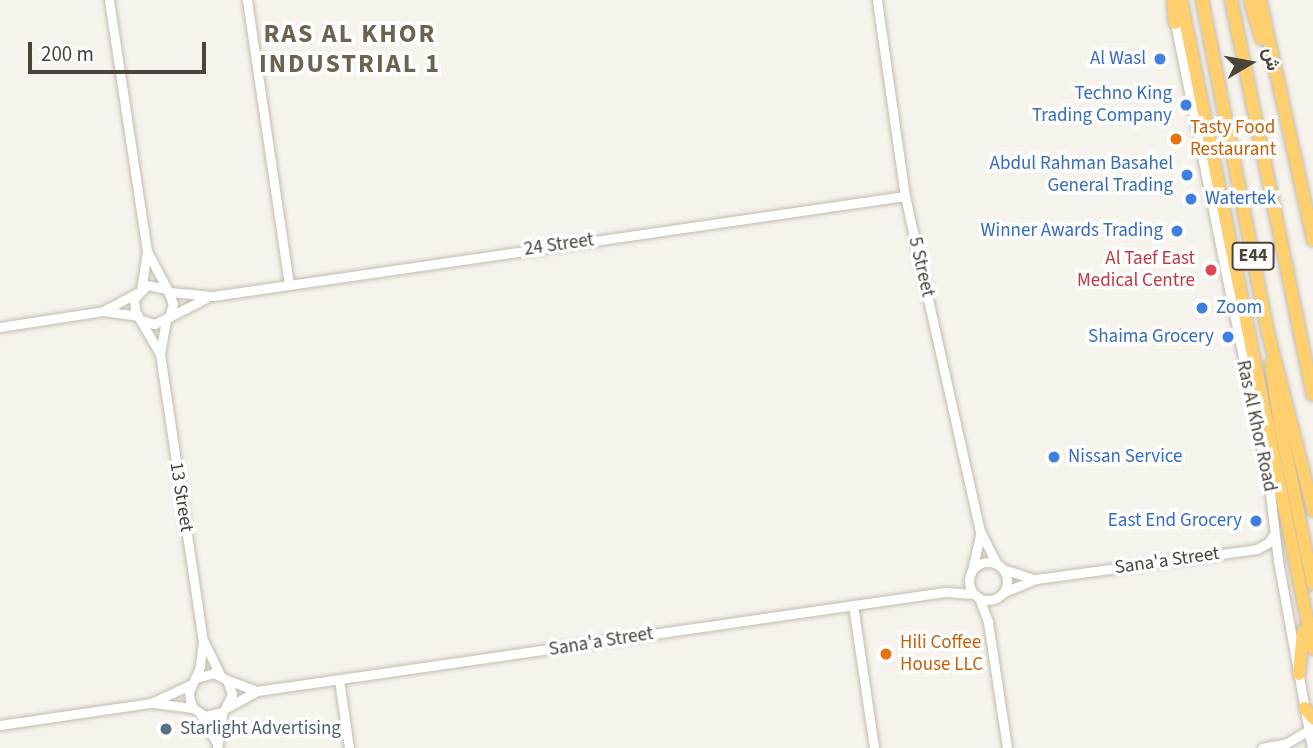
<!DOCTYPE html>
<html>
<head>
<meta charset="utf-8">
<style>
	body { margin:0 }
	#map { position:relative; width:1313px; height:748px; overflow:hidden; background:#f6f3ec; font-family:"Source Sans 3",Vazirmatn,sans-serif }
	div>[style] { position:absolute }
	.roads { filter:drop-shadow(0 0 2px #c2bbae) drop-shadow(0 0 2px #c2bbae) }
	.minor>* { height:9px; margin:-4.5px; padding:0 4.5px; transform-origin:4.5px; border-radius:4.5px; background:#fff }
	.minor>.ring { margin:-4.5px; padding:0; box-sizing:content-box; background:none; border:9px solid #fff; border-radius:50% }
	.highway>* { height:12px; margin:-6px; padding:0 6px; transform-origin:6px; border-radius:6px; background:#ffcf6e }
	.dots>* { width:19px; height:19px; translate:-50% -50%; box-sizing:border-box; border:4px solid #fff; border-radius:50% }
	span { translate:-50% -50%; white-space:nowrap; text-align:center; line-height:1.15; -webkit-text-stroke:7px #fff; paint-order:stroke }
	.shield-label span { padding:2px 5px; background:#fff; border:2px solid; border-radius:5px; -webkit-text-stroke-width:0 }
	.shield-label { font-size:18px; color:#4b4439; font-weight:700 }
	.shop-label { font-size:19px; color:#366cbe }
	.right { translate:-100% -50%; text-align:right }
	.left { translate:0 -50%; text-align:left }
	.food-label { font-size:19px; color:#c56008 }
	.street-label { font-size:19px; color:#4b4439 }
	.health-label { font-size:19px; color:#be3a42 }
	.service-label { font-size:19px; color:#4e5e75 }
	.district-label { font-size:26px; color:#6e6250; font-weight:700; letter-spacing:2px }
	.north { position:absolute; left:1215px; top:28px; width:70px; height:70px; -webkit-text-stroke:5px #fff; paint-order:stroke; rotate:80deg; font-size:19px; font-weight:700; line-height:28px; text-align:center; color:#4b4439 }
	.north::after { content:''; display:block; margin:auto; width:24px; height:32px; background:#4b4439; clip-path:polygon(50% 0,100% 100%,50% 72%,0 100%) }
	.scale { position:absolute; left:28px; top:42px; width:178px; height:32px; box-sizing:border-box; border:4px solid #4b4439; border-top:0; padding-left:9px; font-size:21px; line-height:24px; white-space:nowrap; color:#4b4439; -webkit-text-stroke:5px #fff; paint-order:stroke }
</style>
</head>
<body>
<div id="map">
	<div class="roads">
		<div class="minor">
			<i style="left:109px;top:0;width:255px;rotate:81.4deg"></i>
			<i style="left:147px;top:252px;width:36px;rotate:99deg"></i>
			<i style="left:247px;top:0;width:286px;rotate:81.6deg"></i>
			<i style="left:877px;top:0;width:198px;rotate:81.9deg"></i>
			<i style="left:905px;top:196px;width:343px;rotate:77.4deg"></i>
			<i style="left:980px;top:531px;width:37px;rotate:63deg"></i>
			<i style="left:1175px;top:23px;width:470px;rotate:78.5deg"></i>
			<i style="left:1269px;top:484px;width:78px;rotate:83.3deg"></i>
			<i style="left:1278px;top:561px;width:190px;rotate:79.7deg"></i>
			<i style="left:148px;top:253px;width:38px;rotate:62deg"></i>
			<i style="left:169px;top:292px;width:44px;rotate:5.2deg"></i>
			<i style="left:213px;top:296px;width:699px;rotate:-8.22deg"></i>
			<i style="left:105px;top:310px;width:36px;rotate:-28deg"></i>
			<i style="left:171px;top:316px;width:38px;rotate:-27deg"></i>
			<i style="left:141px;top:320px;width:14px;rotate:17deg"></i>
			<i style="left:154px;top:324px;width:17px;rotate:-25deg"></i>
			<i style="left:169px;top:317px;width:14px;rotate:-73deg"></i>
			<i style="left:173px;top:304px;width:16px;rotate:-112deg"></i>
			<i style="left:167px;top:289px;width:20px;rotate:-169deg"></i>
			<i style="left:147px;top:285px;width:19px;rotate:133deg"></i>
			<i style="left:134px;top:299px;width:12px;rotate:85deg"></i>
			<i style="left:135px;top:311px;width:48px;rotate:59.7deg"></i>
			<i style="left:166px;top:320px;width:35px;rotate:100deg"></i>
			<i style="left:160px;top:354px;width:290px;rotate:81.5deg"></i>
			<i style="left:203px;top:641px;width:26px;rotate:97deg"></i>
			<i style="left:200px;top:667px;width:27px;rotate:114deg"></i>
			<i style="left:189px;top:692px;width:8px;rotate:83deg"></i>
			<i style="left:190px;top:700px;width:9px;rotate:69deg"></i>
			<i style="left:193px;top:708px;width:14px;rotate:34deg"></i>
			<i style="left:205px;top:716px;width:18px;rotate:-13deg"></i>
			<i style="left:223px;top:712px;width:20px;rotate:-63deg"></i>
			<i style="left:232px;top:694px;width:15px;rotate:-110deg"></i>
			<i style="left:227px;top:680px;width:15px;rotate:-152deg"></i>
			<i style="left:214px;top:673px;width:19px;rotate:164deg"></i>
			<i style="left:0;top:327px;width:104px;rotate:-8.8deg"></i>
			<i style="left:103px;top:311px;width:35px;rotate:8deg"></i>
			<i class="ring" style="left:969px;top:562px;width:29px;height:29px"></i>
			<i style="left:1003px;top:569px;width:29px;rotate:18deg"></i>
			<i style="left:972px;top:570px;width:35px;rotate:-77deg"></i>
			<i style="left:1004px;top:592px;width:35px;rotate:-22deg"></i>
			<i style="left:1036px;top:579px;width:223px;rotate:-7.7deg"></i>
			<i style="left:1257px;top:549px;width:13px;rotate:-29deg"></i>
			<i style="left:1268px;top:543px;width:11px;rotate:-56deg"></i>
			<i style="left:979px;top:598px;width:26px;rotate:69deg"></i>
			<i style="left:988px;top:622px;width:127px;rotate:81.4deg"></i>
			<i style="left:853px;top:605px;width:145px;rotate:81.6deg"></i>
			<i style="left:204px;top:642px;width:37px;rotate:64deg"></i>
			<i style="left:227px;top:680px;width:32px;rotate:20deg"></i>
			<i style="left:339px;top:680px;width:69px;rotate:81.6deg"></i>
			<i style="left:153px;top:703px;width:40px;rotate:7.1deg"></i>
			<i style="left:228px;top:707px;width:33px;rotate:-29deg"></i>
			<i style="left:257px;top:691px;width:695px;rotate:-8.19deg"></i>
			<i style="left:945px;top:592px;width:29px;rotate:4deg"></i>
			<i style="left:200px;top:713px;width:33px;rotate:61deg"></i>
			<i style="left:0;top:725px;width:153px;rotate:-8.3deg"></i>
			<i style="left:151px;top:703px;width:45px;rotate:-24.9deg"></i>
			<i style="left:217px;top:748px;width:36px;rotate:-81deg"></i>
			<i style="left:1262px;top:748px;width:25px;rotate:-11deg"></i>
			<i style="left:1287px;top:743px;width:26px;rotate:-31deg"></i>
		</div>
		<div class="highway">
			<i style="left:1173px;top:0;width:23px;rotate:85deg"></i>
			<i style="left:1181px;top:0;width:662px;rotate:78.5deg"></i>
			<i style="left:1202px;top:0;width:339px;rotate:78.8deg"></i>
			<i style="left:1268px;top:333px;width:183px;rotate:75.7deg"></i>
			<i style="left:1231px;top:0;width:403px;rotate:78.3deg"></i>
			<i style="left:1250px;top:0;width:40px;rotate:74deg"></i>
			<i style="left:1260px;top:0;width:246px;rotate:77.5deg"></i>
			<i style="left:1271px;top:364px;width:62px;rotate:81.6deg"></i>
			<i style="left:1280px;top:425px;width:162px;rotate:78.3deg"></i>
			<i style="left:1299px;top:674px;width:43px;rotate:-84.7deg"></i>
			<i style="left:1305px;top:708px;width:13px;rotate:51deg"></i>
		</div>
	</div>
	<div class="dots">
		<i style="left:1160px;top:59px;background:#3f7fe0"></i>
		<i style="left:1186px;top:105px;background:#3f7fe0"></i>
		<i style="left:1176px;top:139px;background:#e8710a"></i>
		<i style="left:1187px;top:175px;background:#3f7fe0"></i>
		<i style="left:1191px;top:199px;background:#3f7fe0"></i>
		<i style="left:1177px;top:231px;background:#3f7fe0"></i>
		<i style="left:1211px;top:270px;background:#e0444e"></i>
		<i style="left:1202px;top:308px;background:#3f7fe0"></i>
		<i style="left:1228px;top:337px;background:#3f7fe0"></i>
		<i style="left:1054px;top:457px;background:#3f7fe0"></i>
		<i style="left:1256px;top:521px;background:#3f7fe0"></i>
		<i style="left:886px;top:654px;background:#e8710a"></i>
		<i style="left:166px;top:729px;background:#5c6f8a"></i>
	</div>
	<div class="shield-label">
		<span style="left:1253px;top:256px">E44</span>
	</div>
	<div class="shop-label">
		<span class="right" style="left:1146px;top:59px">Al Wasl</span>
		<span class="right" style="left:1172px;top:105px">Techno King<br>Trading Company</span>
		<span class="right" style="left:1173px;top:175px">Abdul Rahman Basahel<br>General Trading</span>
		<span class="left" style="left:1205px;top:199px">Watertek</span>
		<span class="right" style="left:1163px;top:231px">Winner Awards Trading</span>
		<span class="left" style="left:1216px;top:308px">Zoom</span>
		<span class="right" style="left:1214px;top:337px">Shaima Grocery</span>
		<span class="left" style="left:1068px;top:457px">Nissan Service</span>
		<span class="right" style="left:1242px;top:521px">East End Grocery</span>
	</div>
	<div class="food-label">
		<span class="left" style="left:1190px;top:139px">Tasty Food<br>Restaurant</span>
		<span class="left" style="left:900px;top:654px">Hili Coffee<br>House LLC</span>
	</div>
	<div class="street-label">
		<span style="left:559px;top:245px;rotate:-8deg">24 Street</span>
		<span style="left:921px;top:267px;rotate:77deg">5 Street</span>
		<span style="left:1256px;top:426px;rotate:78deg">Ras Al Khor Road</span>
		<span style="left:181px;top:497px;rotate:81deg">13 Street</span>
		<span style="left:1167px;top:561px;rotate:-8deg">Sana'a Street</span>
		<span style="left:601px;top:642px;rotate:-9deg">Sana'a Street</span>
	</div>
	<div class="health-label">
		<span class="right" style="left:1195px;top:270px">Al Taef East<br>Medical Centre</span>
	</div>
	<div class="service-label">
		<span class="left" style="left:180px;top:729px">Starlight Advertising</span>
	</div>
	<div class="district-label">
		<span style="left:350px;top:49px">RAS AL KHOR<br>INDUSTRIAL 1</span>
	</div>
	<div class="north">ش</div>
	<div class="scale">200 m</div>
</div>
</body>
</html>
